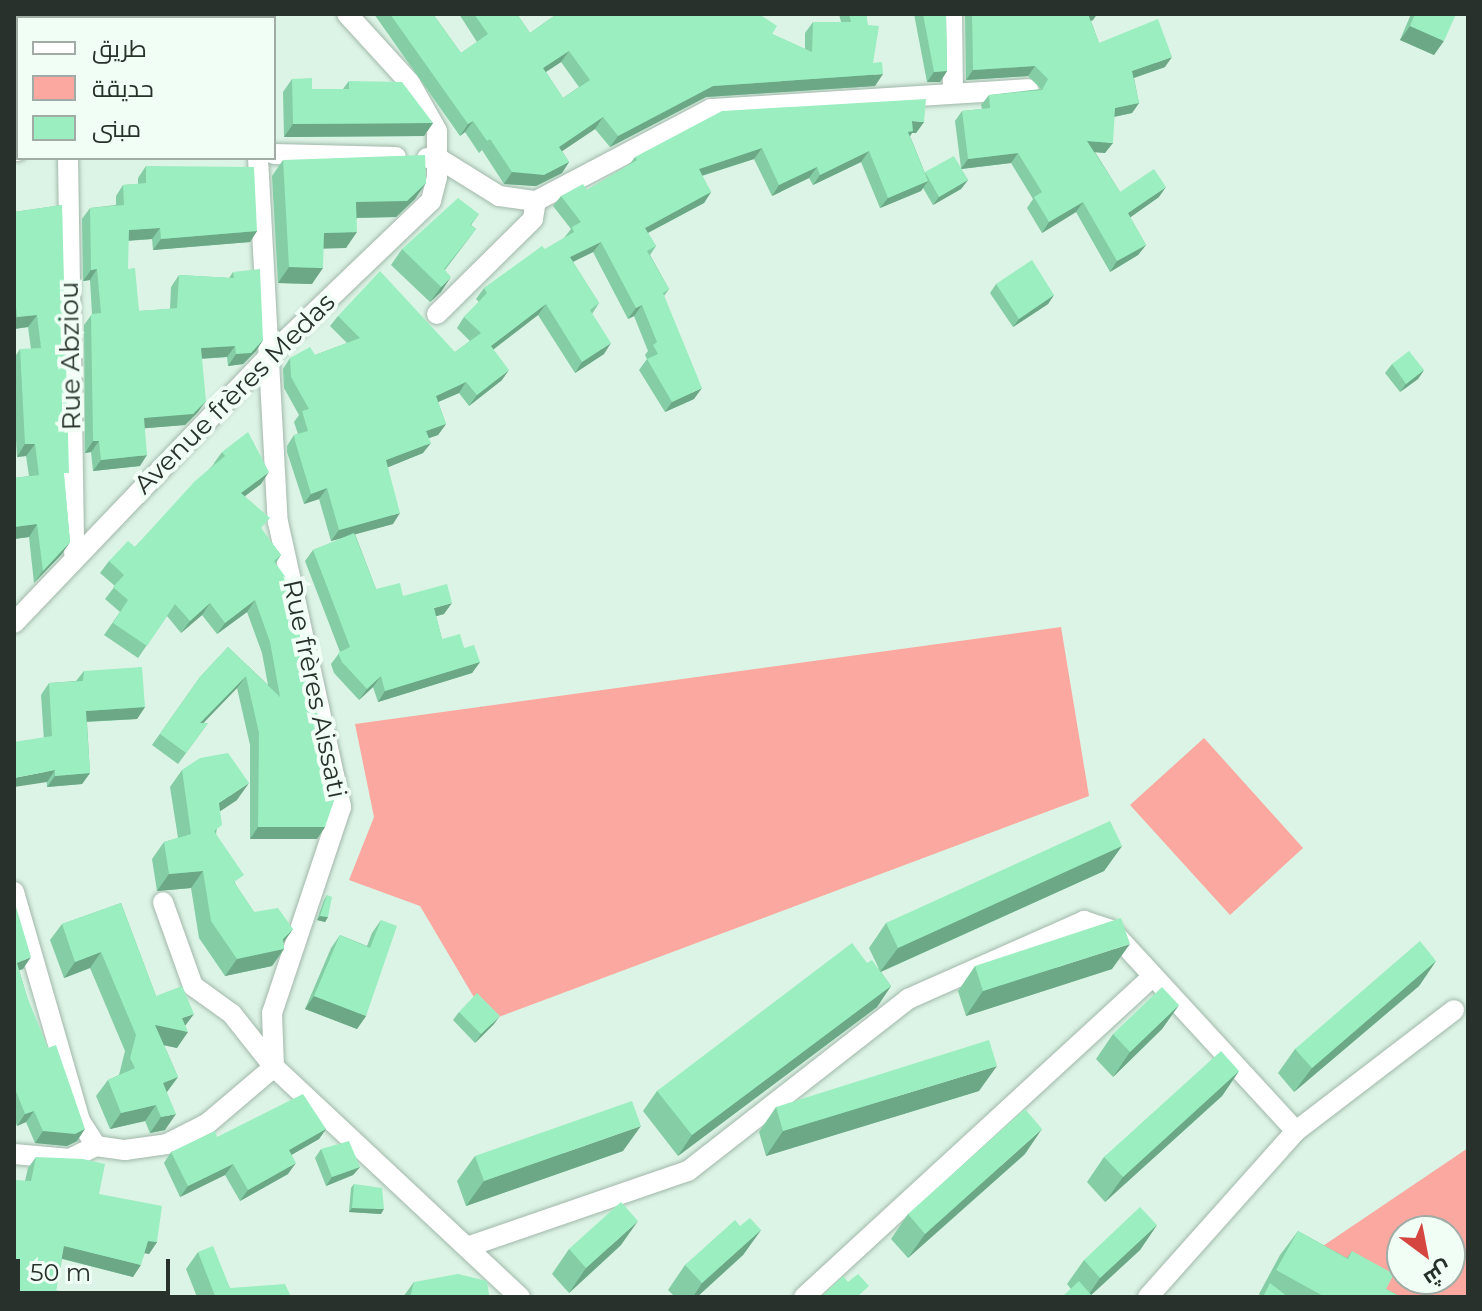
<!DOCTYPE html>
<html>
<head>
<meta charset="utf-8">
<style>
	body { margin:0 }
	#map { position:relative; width:1482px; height:1311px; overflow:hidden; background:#dcf4e5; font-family:Montserrat,Cairo,sans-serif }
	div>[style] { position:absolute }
	.green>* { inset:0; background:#fba9a0 }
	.roads { filter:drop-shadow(0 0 2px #a1b7aa) drop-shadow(0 0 2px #a1b7aa) }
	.street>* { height:20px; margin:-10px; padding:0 10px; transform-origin:10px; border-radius:10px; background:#fff }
	.wall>* { inset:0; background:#84cda5 }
	.shaded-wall>* { inset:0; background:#6ca786 }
	.building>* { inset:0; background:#9aeec0 }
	span { translate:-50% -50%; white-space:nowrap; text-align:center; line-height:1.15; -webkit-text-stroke:8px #f0fef5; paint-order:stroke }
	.street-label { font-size:26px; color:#28312c }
	.frame { position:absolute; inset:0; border:16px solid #28312c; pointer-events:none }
	.legend { position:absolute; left:16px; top:16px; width:260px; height:144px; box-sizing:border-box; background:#f0fef5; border:2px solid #a0aca5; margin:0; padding:10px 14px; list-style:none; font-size:24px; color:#28312c }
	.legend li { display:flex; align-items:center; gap:16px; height:40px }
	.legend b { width:40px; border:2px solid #a0aca5 }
	.north { position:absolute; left:1386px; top:1215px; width:80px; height:80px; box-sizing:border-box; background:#f0fef5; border:2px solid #a0aca5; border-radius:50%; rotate:148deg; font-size:22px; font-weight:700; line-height:32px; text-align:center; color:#28312c }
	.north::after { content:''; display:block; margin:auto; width:28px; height:36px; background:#d54641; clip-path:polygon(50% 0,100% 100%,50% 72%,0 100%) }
	.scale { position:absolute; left:16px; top:1259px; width:154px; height:36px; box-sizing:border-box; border:4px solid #28312c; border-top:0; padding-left:10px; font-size:24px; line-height:28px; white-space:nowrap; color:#28312c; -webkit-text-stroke:6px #f0fef5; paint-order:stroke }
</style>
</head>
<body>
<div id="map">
	<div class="green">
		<i style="clip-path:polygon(1061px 627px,1089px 796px,488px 1021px,420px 906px,349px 880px,374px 817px,355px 724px)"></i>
		<i style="clip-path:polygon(1204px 738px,1303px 848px,1230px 915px,1130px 805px)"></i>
		<i style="clip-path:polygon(evenodd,1468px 1148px,1468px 1297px,1382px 1297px,1311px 1254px,1468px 1148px,1402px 1231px,1450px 1231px,1450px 1279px,1402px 1279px,1402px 1231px)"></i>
	</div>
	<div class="roads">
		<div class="street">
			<i style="left:67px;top:14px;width:4px;rotate:90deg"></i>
			<i style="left:952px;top:14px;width:79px;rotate:89.3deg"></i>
			<i style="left:14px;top:151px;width:4px"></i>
			<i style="left:274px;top:154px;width:122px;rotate:1.4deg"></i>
			<i style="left:68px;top:158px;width:396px;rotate:89.1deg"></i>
			<i style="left:258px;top:158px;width:365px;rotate:86.9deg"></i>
			<i style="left:278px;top:522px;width:292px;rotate:77.5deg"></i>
			<i style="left:341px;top:807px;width:217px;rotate:108.5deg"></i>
			<i style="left:272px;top:1013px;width:54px;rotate:87.9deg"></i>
			<i style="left:274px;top:1067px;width:337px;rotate:43.1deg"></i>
			<i style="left:427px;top:158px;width:11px"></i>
			<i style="left:438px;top:158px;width:72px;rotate:31.9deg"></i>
			<i style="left:499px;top:196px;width:37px;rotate:8deg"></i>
			<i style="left:536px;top:201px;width:198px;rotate:-27.7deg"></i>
			<i style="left:711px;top:109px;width:318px;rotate:-3.6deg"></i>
			<i style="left:437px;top:314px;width:135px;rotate:-44.7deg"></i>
			<i style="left:533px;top:219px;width:18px;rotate:-81deg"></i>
			<i style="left:14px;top:623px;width:365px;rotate:-46.3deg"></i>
			<i style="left:266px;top:359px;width:228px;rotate:-43.8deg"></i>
			<i style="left:431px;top:201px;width:25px;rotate:-76deg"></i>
			<i style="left:437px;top:177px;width:46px;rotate:-90deg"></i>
			<i style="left:437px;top:131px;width:55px;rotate:-119.4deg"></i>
			<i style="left:410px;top:83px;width:93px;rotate:-132.4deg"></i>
			<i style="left:14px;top:892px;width:238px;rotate:73.9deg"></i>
			<i style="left:80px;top:1121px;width:30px;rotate:57deg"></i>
			<i style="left:96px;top:1146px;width:29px;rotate:8deg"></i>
			<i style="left:125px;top:1150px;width:42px;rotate:-8.1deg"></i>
			<i style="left:167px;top:1144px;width:46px;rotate:-27.1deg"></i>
			<i style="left:208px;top:1123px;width:87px;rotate:-40.3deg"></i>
			<i style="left:274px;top:1067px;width:68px;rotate:-128.4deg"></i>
			<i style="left:232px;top:1014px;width:48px;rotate:-144.3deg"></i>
			<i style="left:193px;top:986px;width:89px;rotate:-109.7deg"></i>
			<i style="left:14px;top:1154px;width:56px;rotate:5.1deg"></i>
			<i style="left:70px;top:1159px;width:29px;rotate:-27deg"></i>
			<i style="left:467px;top:1247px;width:234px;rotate:-19deg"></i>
			<i style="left:688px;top:1171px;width:279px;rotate:-38deg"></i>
			<i style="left:908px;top:999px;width:193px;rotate:-23.9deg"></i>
			<i style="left:1084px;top:921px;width:28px;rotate:18deg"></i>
			<i style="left:1111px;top:930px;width:273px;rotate:47.4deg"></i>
			<i style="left:804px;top:1297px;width:473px;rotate:-42.6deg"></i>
			<i style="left:1148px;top:1297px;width:222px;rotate:-48.3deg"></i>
			<i style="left:1296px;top:1131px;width:199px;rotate:-37.4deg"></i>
		</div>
	</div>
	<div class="wall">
		<i style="clip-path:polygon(14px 14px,54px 14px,54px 18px,18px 18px,18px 135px,14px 135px,15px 57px)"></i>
		<i style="clip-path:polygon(86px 14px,138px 14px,136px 18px,86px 18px)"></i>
		<i style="clip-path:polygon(221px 14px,263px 14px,263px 18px,221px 18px)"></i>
		<i style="clip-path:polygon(evenodd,374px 14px,433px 14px,461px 53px,477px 42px,459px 14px,517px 14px,530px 33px,554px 16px,552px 14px,759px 14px,772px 34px,805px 49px,805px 33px,813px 22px,841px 22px,839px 14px,866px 14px,875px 86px,706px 97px,610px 147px,595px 129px,562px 151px,569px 162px,562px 173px,536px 186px,504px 184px,482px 150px,479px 153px,465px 132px,460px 136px,374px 14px,561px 62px,579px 87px,563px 98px,546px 72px,561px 62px)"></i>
		<i style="clip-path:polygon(914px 14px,946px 14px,947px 71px,940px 82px,927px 82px)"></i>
		<i style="clip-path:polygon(965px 14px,1097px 14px,1093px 20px,1091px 21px,1099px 43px,1165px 67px,1134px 78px,1139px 103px,1132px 113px,1114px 117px,1105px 153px,1095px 152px,1120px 192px,1159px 197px,1130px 217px,1146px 245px,1138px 255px,1110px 272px,1076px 212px,1042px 233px,1027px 208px,1033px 199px,1011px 163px,961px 169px,968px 180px,961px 189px,933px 205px,923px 188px,921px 191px,880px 208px,861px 162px,813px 185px,809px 178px,772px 196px,754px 159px,702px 176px,711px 192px,704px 203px,648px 233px,656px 246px,650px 255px,669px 289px,664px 296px,694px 399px,665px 412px,639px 370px,647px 359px,645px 355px,648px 351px,634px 316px,628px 319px,593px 252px,573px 262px,599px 303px,592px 314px,604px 354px,575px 373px,538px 315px,493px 350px,502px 380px,469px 406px,459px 393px,438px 402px,446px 424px,438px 435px,429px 438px,423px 453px,388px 467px,393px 524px,355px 534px,376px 589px,403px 596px,444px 614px,436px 616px,442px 639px,464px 648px,480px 662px,472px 673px,378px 702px,373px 687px,359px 700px,334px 673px,331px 664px,340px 652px,305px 561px,313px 550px,346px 537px,331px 541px,319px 499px,304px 504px,287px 452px,287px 446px,294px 435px,298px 434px,294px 422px,299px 415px,284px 388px,283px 369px,290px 358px,315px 355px,347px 343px,330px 326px,338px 316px,455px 352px,470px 341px,457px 328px,464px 317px,479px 302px,476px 299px,484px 288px,564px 238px,571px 229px,553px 206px,561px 196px,587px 190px,629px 165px,635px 157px,924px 122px,916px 133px,912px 133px,910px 136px,925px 173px,961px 168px,955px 121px,962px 111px,982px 109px,981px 105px,989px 95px,1041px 89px,1028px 76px,966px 80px)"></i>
		<i style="clip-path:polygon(1411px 14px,1456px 14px,1434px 55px,1400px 40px)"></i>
		<i style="clip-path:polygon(292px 79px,312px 89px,343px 89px,349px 81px,433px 123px,424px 136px,284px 137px,283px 92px)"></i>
		<i style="clip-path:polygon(283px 160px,415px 199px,396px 217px,357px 218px,346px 248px,323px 248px,312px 284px,278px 283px,272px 176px)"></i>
		<i style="clip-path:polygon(146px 166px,257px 231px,250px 242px,153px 250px,152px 239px,128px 241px,128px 269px,139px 311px,170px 309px,171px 287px,179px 275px,229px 278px,233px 272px,263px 340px,256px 351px,243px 364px,228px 366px,227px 357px,202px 359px,198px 412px,185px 425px,145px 428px,140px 466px,93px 471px,91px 452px,85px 453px,84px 325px,92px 314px,90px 280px,83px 281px,82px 219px,90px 208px,116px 205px,116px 196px,123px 185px,138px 184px,138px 178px)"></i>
		<i style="clip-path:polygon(62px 205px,64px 479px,70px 542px,61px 555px,34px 583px,29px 537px,14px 539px,14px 478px,29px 476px,26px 456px,17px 457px,14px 406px,14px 358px,20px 349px,31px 349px,28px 327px,14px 329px,14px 212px)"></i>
		<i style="clip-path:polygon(479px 214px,471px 225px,476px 229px,445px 270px,441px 292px,430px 302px,391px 265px,402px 249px)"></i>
		<i style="clip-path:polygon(996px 284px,1054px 295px,1048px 304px,1013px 327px,990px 293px)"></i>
		<i style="clip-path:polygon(1392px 364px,1424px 370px,1418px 379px,1400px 392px,1385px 373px)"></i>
		<i style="clip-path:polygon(222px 452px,261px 484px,245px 496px,262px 530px,281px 555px,276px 563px,325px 827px,317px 839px,250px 839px,250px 745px,237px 688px,203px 723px,208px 723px,178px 764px,152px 745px,200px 677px,228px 647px,268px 685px,262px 653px,247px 612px,217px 634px,202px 615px,181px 633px,167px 616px,138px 658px,104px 635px,120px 612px,105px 599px,115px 586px,100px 573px,109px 561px,135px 547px,214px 464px,214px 463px)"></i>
		<i style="clip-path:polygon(84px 671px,145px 707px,137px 719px,87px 722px,90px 773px,82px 784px,47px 787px,41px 695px,49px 683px,76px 681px)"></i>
		<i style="clip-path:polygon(182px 770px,237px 800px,220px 811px,216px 834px,236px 885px,254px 912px,293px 929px,283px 943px,284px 949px,272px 966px,225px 976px,199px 938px,191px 888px,157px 891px,152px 859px,164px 842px,178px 838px,170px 787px)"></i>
		<i style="clip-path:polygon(1122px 846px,1104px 871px,881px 972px,891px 986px,877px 1007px,678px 1156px,643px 1111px,657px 1091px,867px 963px,879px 969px,869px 948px,886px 923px)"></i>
		<i style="clip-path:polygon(327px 895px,328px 917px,325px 922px,317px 920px,324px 900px)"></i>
		<i style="clip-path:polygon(14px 900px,23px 969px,19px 970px,27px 997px,77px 1141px,67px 1146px,35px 1143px,26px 1122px,17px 1126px,14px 1118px)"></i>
		<i style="clip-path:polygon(121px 903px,156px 996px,185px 1025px,177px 1048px,164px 1045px,178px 1077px,167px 1092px,165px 1130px,150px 1133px,145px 1121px,110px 1129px,96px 1096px,108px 1080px,119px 1075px,125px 1051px,90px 968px,64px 978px,50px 940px,62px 924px)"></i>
		<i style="clip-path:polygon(381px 920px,366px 1016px,357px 1029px,305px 1009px,331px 948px,340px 935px,367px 946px,372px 933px)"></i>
		<i style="clip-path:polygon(1436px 961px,1419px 986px,1294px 1092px,1278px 1073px,1295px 1049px)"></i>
		<i style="clip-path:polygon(975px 966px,1112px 969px,966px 1016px,958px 991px)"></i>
		<i style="clip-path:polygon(1179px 1005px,1162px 1029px,1113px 1077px,1096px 1059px,1113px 1034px)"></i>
		<i style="clip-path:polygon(459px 1012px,494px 1024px,475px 1043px,453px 1020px)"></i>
		<i style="clip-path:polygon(1239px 1071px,1222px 1096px,1105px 1202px,1087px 1182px,1104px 1157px)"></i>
		<i style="clip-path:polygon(979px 1091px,766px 1156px,759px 1132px,776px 1107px)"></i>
		<i style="clip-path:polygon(326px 1129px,319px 1139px,291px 1155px,288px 1174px,240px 1201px,225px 1175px,180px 1197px,164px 1163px,171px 1152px,217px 1137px)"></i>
		<i style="clip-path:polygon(321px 1149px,360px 1167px,353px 1175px,326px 1186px,315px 1158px)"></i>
		<i style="clip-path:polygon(623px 1151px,466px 1206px,457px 1181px,475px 1156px)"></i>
		<i style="clip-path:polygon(1025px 1154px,908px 1258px,891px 1239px,908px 1214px)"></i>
		<i style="clip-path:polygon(36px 1157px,99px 1194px,157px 1242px,149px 1254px,145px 1253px,133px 1277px,62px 1259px,56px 1290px,14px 1297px,25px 1181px,28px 1168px)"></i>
		<i style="clip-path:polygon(354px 1184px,381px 1214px,349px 1212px,351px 1188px)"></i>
		<i style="clip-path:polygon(1157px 1225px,1140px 1250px,1091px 1295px,1071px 1289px,1067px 1284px,1084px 1260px)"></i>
		<i style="clip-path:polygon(740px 1226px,761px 1230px,743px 1255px,697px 1297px,675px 1297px,668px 1290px,685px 1265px)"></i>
		<i style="clip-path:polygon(1298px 1231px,1347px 1258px,1352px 1251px,1386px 1289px,1401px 1297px,1261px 1297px,1261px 1296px,1259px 1294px,1280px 1255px)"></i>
		<i style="clip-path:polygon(621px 1245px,569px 1293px,552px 1274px,569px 1249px)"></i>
		<i style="clip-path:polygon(198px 1252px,230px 1288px,291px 1297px,197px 1297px,186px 1269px)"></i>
		<i style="clip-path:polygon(414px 1282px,489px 1295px,487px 1297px,403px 1297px)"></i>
	</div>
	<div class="shaded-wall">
		<i style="clip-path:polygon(1088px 14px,1097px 14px,1093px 20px,1081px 24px)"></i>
		<i style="clip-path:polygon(94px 15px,138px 16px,136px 18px,92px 18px)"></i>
		<i style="clip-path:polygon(1410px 26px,1444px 41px,1434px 55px,1400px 40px)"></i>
		<i style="clip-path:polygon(569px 51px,561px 62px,535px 79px,543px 68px)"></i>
		<i style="clip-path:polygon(1172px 57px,1165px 67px,1125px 81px,1132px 71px)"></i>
		<i style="clip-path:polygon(1035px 66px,1028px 76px,966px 80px,973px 70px)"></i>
		<i style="clip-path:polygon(947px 71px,940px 82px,927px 82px,934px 72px)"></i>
		<i style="clip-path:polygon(883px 74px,875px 86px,706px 97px,610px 147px,618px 136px,713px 86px)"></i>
		<i style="clip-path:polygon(1139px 103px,1132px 113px,1108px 118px,1115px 108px)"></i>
		<i style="clip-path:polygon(603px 117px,595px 129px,552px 158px,559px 147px)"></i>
		<i style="clip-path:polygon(18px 120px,18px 135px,14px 135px,14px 121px)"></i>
		<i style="clip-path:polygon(473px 121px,465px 132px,460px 136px,468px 124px)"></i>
		<i style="clip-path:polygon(912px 121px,924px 122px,916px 133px,912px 133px,906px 142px,900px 142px)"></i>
		<i style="clip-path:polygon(433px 123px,424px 136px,284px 137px,293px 124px)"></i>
		<i style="clip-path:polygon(1087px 141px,1113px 143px,1105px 153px,1080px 151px)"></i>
		<i style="clip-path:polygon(762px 148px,754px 159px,691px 179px,699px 169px)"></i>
		<i style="clip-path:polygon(869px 151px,861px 162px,813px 185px,820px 175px)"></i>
		<i style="clip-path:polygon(1018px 153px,1011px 163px,961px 169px,968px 159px)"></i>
		<i style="clip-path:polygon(569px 162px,562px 173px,536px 186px,504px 184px,512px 172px)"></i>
		<i style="clip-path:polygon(817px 167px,809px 178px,772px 196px,779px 185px)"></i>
		<i style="clip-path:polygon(968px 180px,961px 189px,933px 205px,939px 197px)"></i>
		<i style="clip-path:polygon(928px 181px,921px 191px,880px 208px,888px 198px)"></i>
		<i style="clip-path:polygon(426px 183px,415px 199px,396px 217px,345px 218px,356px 202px)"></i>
		<i style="clip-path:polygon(1166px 187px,1159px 197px,1121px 224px,1128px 213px)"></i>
		<i style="clip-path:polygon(711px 192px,704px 203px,638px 238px,645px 228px)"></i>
		<i style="clip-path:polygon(1083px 202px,1076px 212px,1042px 233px,1049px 222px)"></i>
		<i style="clip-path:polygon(160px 228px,152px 239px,121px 241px,129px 230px)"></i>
		<i style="clip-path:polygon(257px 231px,250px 242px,153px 250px,161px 239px)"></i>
		<i style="clip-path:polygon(357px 232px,346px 248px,313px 249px,324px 233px)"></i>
		<i style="clip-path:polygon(601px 242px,593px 252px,562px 267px,570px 257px)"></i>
		<i style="clip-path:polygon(1146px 245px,1138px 255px,1110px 272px,1117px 261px)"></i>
		<i style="clip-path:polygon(289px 267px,323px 268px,312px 284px,278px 283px)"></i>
		<i style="clip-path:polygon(97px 269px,90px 280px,83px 281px,91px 270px)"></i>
		<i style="clip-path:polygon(451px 277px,441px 292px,430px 302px,441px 287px)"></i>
		<i style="clip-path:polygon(1054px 295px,1048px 304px,1013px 327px,1019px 319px)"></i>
		<i style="clip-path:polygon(546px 304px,538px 315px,483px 357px,491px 346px)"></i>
		<i style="clip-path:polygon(642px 305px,634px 316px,628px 319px,636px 308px)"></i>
		<i style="clip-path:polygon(37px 315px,28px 327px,14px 329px,14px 322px,17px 317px)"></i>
		<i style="clip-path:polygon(263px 340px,256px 351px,243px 364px,228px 366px,236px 354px)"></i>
		<i style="clip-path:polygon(611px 343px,604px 354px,575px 373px,582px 362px)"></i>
		<i style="clip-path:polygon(235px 346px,227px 357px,193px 359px,201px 348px)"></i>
		<i style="clip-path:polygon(509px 370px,502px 380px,469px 406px,477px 395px)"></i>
		<i style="clip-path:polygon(1424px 370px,1418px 379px,1400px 392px,1406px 384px)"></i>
		<i style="clip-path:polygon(466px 382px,459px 393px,429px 406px,436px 396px)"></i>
		<i style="clip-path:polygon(702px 388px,694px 399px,665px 412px,672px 402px)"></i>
		<i style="clip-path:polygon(206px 401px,198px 412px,185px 425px,136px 429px,144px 418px)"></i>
		<i style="clip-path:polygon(446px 424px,438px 435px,418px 442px,426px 431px)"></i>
		<i style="clip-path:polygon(93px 441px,99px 441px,91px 452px,85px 453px)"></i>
		<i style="clip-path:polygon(431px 443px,423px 453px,379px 471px,386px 460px)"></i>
		<i style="clip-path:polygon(25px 444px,35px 444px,26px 456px,17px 457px)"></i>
		<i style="clip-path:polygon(147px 455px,140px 466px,93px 471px,101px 460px)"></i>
		<i style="clip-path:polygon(269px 472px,261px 484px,233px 505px,241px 493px)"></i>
		<i style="clip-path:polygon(327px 488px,319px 499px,304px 504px,311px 494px)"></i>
		<i style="clip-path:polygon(400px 513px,393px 524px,331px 541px,339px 530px)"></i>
		<i style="clip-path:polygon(37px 524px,29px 537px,14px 539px,14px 527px)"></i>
		<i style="clip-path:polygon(70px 542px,61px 555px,34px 583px,43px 571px)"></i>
		<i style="clip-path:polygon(255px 600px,247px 612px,217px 634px,225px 623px)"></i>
		<i style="clip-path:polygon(210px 603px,202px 615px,181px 633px,190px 621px)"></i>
		<i style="clip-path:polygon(452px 603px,444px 614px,426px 619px,434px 608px)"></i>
		<i style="clip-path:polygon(480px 662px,472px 673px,378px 702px,385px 691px)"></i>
		<i style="clip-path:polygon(246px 676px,237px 688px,192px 735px,200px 723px)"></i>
		<i style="clip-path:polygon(381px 676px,373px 687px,359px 700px,367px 689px)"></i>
		<i style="clip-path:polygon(145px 707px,137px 719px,78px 722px,86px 711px)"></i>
		<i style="clip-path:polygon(55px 770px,47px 782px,14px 787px,14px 778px)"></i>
		<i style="clip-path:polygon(90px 773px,82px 784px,47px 787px,55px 776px)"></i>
		<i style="clip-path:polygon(249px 783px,237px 800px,207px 820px,219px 803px)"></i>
		<i style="clip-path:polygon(258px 827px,325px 827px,317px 839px,250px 839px)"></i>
		<i style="clip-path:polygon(1122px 846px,1104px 871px,880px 972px,898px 948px)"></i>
		<i style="clip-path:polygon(203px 871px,191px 888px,157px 891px,169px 874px)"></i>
		<i style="clip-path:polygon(320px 916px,328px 917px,325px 922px,317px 920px)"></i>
		<i style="clip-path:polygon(293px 929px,281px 946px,284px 949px,272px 966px,225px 976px,237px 959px,283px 939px)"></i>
		<i style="clip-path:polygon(1130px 944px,1112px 969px,966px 1016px,983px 991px)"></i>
		<i style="clip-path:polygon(101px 952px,90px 968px,64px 978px,75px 962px)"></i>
		<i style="clip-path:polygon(31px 957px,23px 969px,14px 972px,17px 963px)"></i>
		<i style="clip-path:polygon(1436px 961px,1419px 986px,1294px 1092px,1312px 1068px)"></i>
		<i style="clip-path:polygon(891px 986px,877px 1007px,678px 1156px,692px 1135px)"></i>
		<i style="clip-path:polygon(314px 996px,366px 1016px,357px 1029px,305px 1009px)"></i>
		<i style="clip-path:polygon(1179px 1005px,1162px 1029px,1113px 1077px,1130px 1052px)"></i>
		<i style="clip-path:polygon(194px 1014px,182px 1030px,188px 1032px,177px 1048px,144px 1041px,155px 1025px,182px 1018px)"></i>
		<i style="clip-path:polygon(500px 1016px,494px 1024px,475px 1043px,481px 1034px)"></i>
		<i style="clip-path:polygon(997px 1066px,979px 1091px,766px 1156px,783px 1131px)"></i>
		<i style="clip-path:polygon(1239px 1071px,1222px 1096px,1105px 1202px,1123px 1177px)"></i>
		<i style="clip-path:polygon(178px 1077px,166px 1093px,163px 1083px)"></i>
		<i style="clip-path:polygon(156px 1105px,145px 1121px,110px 1129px,121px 1113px)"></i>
		<i style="clip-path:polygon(34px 1111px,26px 1122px,17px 1126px,25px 1114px)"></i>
		<i style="clip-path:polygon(176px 1114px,165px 1130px,150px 1133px,161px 1117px)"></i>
		<i style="clip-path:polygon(641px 1126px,623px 1151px,466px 1206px,484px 1181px)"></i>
		<i style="clip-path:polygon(85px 1129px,77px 1141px,67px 1146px,35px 1143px,43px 1131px)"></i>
		<i style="clip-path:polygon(326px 1129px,319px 1139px,281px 1161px,289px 1150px)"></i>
		<i style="clip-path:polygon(1042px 1129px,1025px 1154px,908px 1258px,925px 1234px)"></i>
		<i style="clip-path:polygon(296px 1163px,288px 1174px,240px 1201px,248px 1190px)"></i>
		<i style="clip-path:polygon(233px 1164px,225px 1175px,180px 1197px,188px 1186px)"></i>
		<i style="clip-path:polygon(360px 1167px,353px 1175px,326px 1186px,332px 1177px)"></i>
		<i style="clip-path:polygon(352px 1208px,384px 1209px,381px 1214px,349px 1212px)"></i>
		<i style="clip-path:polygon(638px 1221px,621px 1245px,569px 1293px,586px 1268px)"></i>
		<i style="clip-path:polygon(1157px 1225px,1140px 1250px,1089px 1297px,1087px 1297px,1100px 1278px)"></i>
		<i style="clip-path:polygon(761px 1230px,743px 1255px,697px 1297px,693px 1297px,702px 1283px)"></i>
		<i style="clip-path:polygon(148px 1241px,157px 1242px,149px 1254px,140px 1252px)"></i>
		<i style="clip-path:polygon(64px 1246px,141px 1265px,133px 1277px,56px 1257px)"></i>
	</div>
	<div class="building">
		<i style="clip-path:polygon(22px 14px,54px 14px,54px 18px,23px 18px)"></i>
		<i style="clip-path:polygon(94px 14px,138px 14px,138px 16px,94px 15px)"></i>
		<i style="clip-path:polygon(232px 14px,263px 14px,263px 18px,232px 18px)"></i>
		<i style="clip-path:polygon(evenodd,390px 14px,433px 14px,461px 53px,488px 34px,474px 14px,517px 14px,530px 33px,557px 14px,759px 14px,777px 26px,772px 34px,812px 52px,813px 22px,851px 22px,849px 14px,866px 14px,868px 25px,879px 26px,873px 63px,882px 62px,883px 74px,713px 86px,618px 136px,603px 117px,559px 147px,569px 162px,544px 175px,512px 172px,490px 139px,487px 141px,473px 121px,468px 124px,390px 14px,569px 51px,590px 80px,563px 98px,543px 68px,569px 51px)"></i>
		<i style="clip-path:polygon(923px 14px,946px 14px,947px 71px,934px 72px)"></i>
		<i style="clip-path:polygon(972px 14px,1088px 14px,1099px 43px,1158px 19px,1172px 57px,1132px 71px,1139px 103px,1115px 108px,1113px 143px,1087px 141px,1120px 192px,1154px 169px,1166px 187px,1128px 213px,1146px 245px,1117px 261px,1083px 202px,1049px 222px,1034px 197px,1042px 192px,1018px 153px,968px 159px,962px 111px,990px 108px,989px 95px,1042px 90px,1048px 79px,1035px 66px,973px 70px)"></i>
		<i style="clip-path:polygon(1415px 14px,1456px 14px,1444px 41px,1410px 26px)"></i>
		<i style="clip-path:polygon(18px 56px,18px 120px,14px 121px,14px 57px)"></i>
		<i style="clip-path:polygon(312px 78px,312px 89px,349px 89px,349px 81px,402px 82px,433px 123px,293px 124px,292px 79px)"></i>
		<i style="clip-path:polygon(926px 99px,924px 122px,912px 121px,913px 131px,908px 132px,928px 181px,888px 198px,869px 151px,820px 175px,817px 167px,779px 185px,762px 148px,699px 169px,711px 192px,645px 228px,656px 246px,647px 251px,669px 289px,663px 293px,702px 388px,672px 402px,647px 359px,658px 354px,653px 345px,657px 342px,642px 305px,636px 308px,601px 242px,570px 257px,599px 303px,590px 310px,611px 343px,582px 362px,546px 304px,491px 346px,509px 370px,477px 395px,466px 382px,436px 396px,446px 424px,426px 431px,431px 443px,386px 460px,400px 513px,339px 530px,327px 488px,311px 494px,295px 441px,294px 435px,308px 431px,302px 411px,309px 409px,291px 377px,290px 358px,310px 347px,315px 355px,360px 338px,338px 316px,380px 271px,455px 352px,481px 333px,464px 317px,487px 293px,484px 288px,542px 246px,545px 249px,574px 232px,572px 227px,581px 222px,561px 196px,583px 184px,587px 190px,637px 160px,635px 157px,722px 111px)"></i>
		<i style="clip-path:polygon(425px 155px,426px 183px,407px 201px,356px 202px,357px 232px,324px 233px,323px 268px,289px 267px,283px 160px)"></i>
		<i style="clip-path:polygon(954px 156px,968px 180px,939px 197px,925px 172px)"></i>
		<i style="clip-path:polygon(146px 166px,254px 167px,257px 231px,161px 239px,160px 228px,129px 230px,128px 269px,135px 268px,139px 311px,177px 308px,179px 275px,234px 278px,233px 272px,260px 269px,263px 340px,251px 353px,236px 354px,235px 346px,201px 348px,206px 401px,193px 414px,144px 418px,147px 455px,101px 460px,99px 441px,93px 441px,91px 314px,101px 313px,97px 269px,91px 270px,90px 208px,124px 205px,123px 185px,146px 183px)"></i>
		<i style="clip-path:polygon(458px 198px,479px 214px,470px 225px,476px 229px,444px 269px,451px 277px,441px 287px,402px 249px)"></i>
		<i style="clip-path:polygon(62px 205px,69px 473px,64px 473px,70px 542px,43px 571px,37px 524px,14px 527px,14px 478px,39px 475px,35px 444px,25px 444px,20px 349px,41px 348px,37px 315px,17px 317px,14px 288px,14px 212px)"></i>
		<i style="clip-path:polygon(1032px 260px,1054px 295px,1019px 319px,996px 284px)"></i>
		<i style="clip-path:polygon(1409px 351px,1424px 370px,1406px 384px,1392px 364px)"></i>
		<i style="clip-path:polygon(248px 432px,269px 472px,241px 493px,270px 518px,261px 528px,281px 555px,274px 561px,287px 579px,336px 795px,325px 827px,258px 827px,259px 733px,246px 676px,200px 723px,208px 723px,186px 753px,160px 734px,200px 677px,228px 647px,280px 697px,270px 642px,255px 600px,225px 623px,210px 603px,190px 621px,175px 604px,147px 646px,113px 623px,128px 600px,113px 587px,124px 575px,109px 561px,128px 541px,135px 547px,195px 481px,225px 456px,222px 452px)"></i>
		<i style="clip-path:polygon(354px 533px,376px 589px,400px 583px,403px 596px,447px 584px,452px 603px,434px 608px,442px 639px,460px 634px,464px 648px,474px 645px,480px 662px,385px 691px,381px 676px,367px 689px,342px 662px,338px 653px,350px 647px,313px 550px)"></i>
		<i style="clip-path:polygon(142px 667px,145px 707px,86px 711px,90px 773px,55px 776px,55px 770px,14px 778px,14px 742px,52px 736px,49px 683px,83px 681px,84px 671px)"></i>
		<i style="clip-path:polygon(228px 753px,249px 783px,219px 803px,222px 825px,214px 831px,244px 875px,234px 882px,254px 912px,278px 908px,293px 929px,283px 939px,284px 949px,237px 959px,211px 921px,203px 871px,169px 874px,164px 842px,191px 834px,182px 770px,200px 758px)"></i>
		<i style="clip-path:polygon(1110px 821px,1122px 846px,898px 948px,886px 923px)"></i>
		<i style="clip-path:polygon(327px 895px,332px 897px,328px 917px,320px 916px)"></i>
		<i style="clip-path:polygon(14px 900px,31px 957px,17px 963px,27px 997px,48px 1048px,56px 1045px,85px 1129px,75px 1134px,43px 1131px,34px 1111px,25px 1114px,14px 1086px)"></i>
		<i style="clip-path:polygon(121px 903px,156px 996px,182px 986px,194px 1014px,182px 1018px,188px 1032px,155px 1025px,178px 1077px,163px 1083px,176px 1114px,161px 1117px,156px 1105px,121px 1113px,108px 1080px,135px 1068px,130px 1058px,136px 1035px,101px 952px,75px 962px,62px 924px)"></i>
		<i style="clip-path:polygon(1121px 918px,1130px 944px,983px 991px,975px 966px)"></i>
		<i style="clip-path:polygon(381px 920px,397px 926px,366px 1016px,314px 996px,340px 935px,370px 948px)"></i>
		<i style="clip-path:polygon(1420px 941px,1436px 961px,1312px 1068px,1295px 1049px)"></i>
		<i style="clip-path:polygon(852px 943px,867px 963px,872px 960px,891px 986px,692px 1135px,657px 1091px)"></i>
		<i style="clip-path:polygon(1162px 987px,1179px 1005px,1130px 1052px,1113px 1034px)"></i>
		<i style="clip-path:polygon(477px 993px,500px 1016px,481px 1034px,459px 1012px)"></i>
		<i style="clip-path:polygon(989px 1040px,997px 1066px,783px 1131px,776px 1107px)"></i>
		<i style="clip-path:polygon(1221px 1051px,1239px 1071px,1123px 1177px,1104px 1157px)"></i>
		<i style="clip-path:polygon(303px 1094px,326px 1129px,289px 1150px,296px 1163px,248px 1190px,233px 1164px,188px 1186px,171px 1152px,215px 1131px,217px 1137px)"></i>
		<i style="clip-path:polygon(632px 1101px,641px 1126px,484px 1181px,475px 1156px)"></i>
		<i style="clip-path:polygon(1025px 1109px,1042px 1129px,925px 1234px,908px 1214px)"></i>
		<i style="clip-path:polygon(349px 1141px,360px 1167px,332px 1177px,321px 1149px)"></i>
		<i style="clip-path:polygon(36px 1157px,83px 1159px,105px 1164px,99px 1194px,162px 1206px,157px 1242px,148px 1241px,141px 1265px,64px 1246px,56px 1290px,83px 1297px,14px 1297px,14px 1180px,31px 1181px)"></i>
		<i style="clip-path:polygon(354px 1184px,382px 1188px,384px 1209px,352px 1208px)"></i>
		<i style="clip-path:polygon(621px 1202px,638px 1221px,586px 1268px,569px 1249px)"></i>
		<i style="clip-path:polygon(1140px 1207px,1157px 1225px,1100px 1278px,1084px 1260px)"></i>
		<i style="clip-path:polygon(750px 1218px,761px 1230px,702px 1283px,685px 1265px,735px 1220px,740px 1226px)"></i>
		<i style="clip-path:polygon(1298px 1231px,1348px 1259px,1352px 1251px,1394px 1274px,1386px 1289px,1401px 1297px,1325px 1297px,1276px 1270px)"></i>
		<i style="clip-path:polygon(213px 1246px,230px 1288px,285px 1284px,291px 1297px,212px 1297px,215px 1296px,198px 1252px)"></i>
		<i style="clip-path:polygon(458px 1274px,487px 1281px,489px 1295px,485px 1297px,410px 1297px,414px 1282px)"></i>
		<i style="clip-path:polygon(858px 1274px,869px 1286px,857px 1297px,821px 1297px,843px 1276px,848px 1282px)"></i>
		<i style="clip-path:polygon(1079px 1281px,1093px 1297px,1062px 1297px)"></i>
		<i style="clip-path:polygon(1270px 1283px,1288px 1297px,1263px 1297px)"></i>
	</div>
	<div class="street-label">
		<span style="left:71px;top:356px;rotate:-91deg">Rue Abziou</span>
		<span style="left:235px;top:394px;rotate:-45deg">Avenue frères Medas</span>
		<span style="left:314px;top:689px;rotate:78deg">Rue frères Aissati</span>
	</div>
	<div class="frame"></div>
	<ul class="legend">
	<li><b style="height:10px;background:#fff"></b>طريق</li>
	<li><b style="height:22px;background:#fba9a0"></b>حديقة</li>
	<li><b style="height:22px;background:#9aeec0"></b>مبنى</li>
	</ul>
	<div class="north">ش</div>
	<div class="scale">50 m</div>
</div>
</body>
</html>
